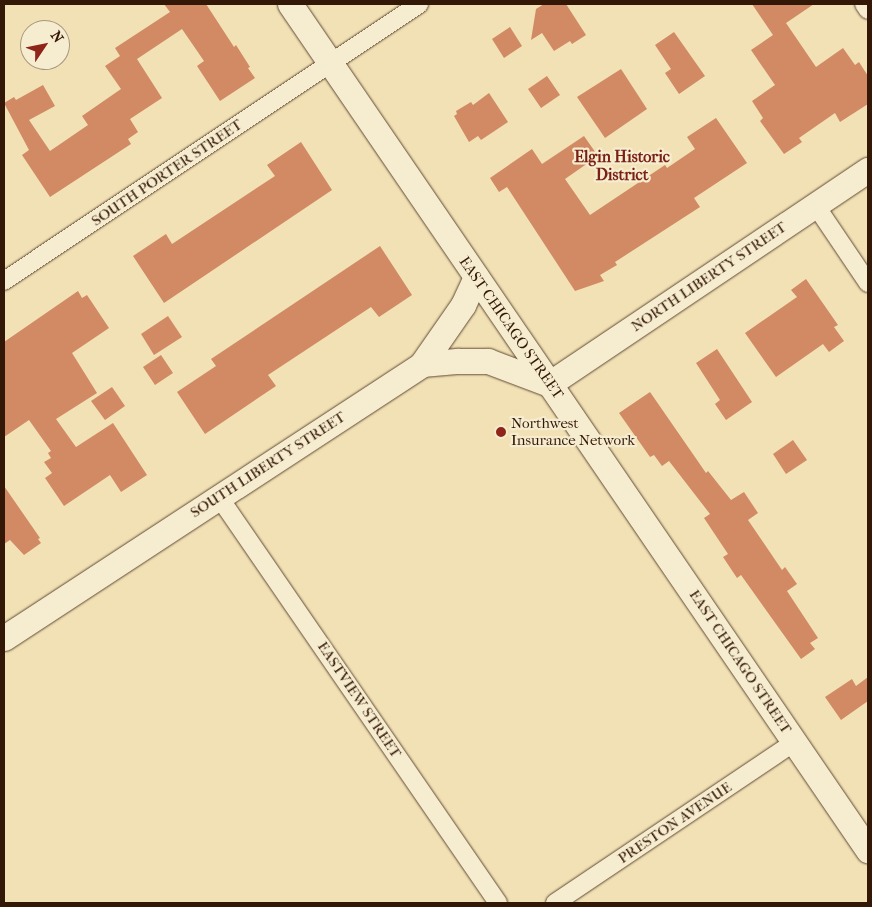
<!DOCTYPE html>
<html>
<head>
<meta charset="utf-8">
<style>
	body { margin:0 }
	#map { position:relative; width:872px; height:907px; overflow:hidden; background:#f1e1b5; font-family:"IM FELL French Canon",serif }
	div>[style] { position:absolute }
	.building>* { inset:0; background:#d18a64 }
	.roads { filter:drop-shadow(0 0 1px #624a33) drop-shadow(0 0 1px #624a33) }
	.street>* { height:18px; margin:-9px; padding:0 9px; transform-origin:9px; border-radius:9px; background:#f6eccf }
	.secondary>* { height:25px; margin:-12.5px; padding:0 12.5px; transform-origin:12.5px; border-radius:12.5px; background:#f6eccf }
	.dots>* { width:14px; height:14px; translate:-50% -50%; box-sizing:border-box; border:2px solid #f6eccf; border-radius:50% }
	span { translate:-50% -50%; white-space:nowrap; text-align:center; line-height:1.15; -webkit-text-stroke:4.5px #f6eccf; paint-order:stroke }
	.street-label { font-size:15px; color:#331808 }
	.poi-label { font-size:15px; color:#331808 }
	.left { translate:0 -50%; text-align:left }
	.neighbourhood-label { font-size:16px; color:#7a1f14; font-weight:700 }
	.frame { position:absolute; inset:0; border:5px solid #331808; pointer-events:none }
	.north { position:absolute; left:20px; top:20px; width:50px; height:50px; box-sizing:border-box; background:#f6eccf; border:1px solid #a8977f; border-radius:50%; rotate:56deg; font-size:14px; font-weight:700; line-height:20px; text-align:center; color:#331808 }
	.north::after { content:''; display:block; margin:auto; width:18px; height:22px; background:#8f2418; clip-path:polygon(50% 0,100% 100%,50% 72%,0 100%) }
</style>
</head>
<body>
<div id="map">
	<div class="building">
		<i style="clip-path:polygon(164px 4px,206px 4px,234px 47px,236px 45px,250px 67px,248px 68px,255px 78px,220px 101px,197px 66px,204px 61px,182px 29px,137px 59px,162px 98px,130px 119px,138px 132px,128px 139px,131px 144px,50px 197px,22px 155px,29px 150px,4px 103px,14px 97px,16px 100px,43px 85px,55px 106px,29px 120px,50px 151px,88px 125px,82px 116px,121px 89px,105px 66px,120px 56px,115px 48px,170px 12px)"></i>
		<i style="clip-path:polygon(544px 4px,566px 4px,586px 35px,572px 44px,570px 41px,554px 51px,542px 33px,531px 40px,536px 9px)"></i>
		<i style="clip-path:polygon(752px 4px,814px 4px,786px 23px,816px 67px,843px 48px,855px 65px,859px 62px,868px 76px,868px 104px,840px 122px,835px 113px,799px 138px,802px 142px,784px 154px,760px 121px,763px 118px,752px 101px,775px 85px,751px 50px,773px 35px)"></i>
		<i style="clip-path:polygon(510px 27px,522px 46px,504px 58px,492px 39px)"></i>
		<i style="clip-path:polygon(674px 32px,705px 76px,679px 94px,665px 73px,671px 69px,655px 45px)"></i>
		<i style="clip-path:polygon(621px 69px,647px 109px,605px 138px,577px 97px)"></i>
		<i style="clip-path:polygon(547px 76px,560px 95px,541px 108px,528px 89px)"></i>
		<i style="clip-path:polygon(489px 93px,508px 122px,481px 140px,478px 136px,469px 142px,454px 116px,457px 114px,456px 111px,471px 102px,473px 105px)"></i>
		<i style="clip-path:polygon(716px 118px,747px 163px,694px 198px,700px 207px,615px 262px,617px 265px,600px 275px,604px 281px,575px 291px,507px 187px,499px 192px,490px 178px,532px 149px,542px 164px,584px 136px,598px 156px,565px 179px,590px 215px,665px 165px,667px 168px,695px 149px,687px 137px)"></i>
		<i style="clip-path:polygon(301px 142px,332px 190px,164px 303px,133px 256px,166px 234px,172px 244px,275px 176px,267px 165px)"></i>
		<i style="clip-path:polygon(380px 246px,412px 295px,379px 317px,371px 307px,268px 375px,276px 386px,205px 434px,177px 392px,216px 366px,211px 359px)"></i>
		<i style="clip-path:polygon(806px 279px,838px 325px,834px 327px,844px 341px,829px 352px,823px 344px,776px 377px,745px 333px,797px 297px,791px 290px)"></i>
		<i style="clip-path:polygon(78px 291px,82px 298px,87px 295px,109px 328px,72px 353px,97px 393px,56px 419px,76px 447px,113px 423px,147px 475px,121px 492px,110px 475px,64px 506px,45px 478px,52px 473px,44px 462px,51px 458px,48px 453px,51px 451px,29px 420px,4px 437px,4px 342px)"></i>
		<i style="clip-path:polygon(168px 316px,182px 337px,154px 355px,141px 334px)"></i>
		<i style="clip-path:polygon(717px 349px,752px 402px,726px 420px,715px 404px,720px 400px,696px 363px)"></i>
		<i style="clip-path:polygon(161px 355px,173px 373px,155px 385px,143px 367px)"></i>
		<i style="clip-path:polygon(112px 387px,125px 406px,105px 420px,91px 401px)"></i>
		<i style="clip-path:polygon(650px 392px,706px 473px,708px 471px,731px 500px,744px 492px,758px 513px,748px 520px,782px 570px,785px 567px,797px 584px,787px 591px,818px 638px,810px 643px,815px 649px,801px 659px,741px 575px,737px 578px,723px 557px,728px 554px,704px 518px,710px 514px,669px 461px,662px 466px,654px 455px,650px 457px,619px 413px)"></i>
		<i style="clip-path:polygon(793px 440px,807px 460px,786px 474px,773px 454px)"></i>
		<i style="clip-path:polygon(4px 486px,40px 538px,38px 539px,41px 543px,24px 555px,10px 540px,4px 544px)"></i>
		<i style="clip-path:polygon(868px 677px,868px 701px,841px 720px,825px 697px,852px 679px,856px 686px)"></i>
	</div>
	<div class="roads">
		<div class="street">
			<i style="left:864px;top:4px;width:7px;rotate:56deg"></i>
			<i style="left:816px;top:206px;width:93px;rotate:56deg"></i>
			<i style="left:4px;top:281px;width:499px;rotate:-33.7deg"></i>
			<i style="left:219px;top:497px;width:493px;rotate:55.5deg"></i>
			<i style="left:555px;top:903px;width:289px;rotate:-33.9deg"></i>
		</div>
		<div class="secondary">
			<i style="left:290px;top:4px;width:1025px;rotate:55.66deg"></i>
			<i style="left:422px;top:364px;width:72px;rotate:-55.2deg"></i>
			<i style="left:463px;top:305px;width:31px;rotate:-65deg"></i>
			<i style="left:549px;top:384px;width:384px;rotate:-33.9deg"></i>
			<i style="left:4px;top:638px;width:500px;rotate:-33.2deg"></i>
			<i style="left:422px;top:364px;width:37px;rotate:-5deg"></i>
			<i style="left:459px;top:361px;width:29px"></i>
			<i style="left:488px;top:361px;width:65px;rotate:20.7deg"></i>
		</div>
	</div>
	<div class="dots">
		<i style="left:501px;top:432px;background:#8f2418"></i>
	</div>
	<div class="street-label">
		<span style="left:167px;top:173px;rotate:-34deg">SOUTH PORTER STREET</span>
		<span style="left:709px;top:277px;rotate:-34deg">NORTH LIBERTY STREET</span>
		<span style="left:511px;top:328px;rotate:55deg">EAST CHICAGO STREET</span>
		<span style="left:268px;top:465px;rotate:-33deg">SOUTH LIBERTY STREET</span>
		<span style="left:740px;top:662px;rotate:56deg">EAST CHICAGO STREET</span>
		<span style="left:359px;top:700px;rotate:56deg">EASTVIEW STREET</span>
		<span style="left:675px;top:823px;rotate:-34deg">PRESTON AVENUE</span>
	</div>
	<div class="poi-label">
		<span class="left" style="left:511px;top:432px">Northwest<br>Insurance Network</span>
	</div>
	<div class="neighbourhood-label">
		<span style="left:622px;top:166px">Elgin Historic<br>District</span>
	</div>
	<div class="frame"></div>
	<div class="north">N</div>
</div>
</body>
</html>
